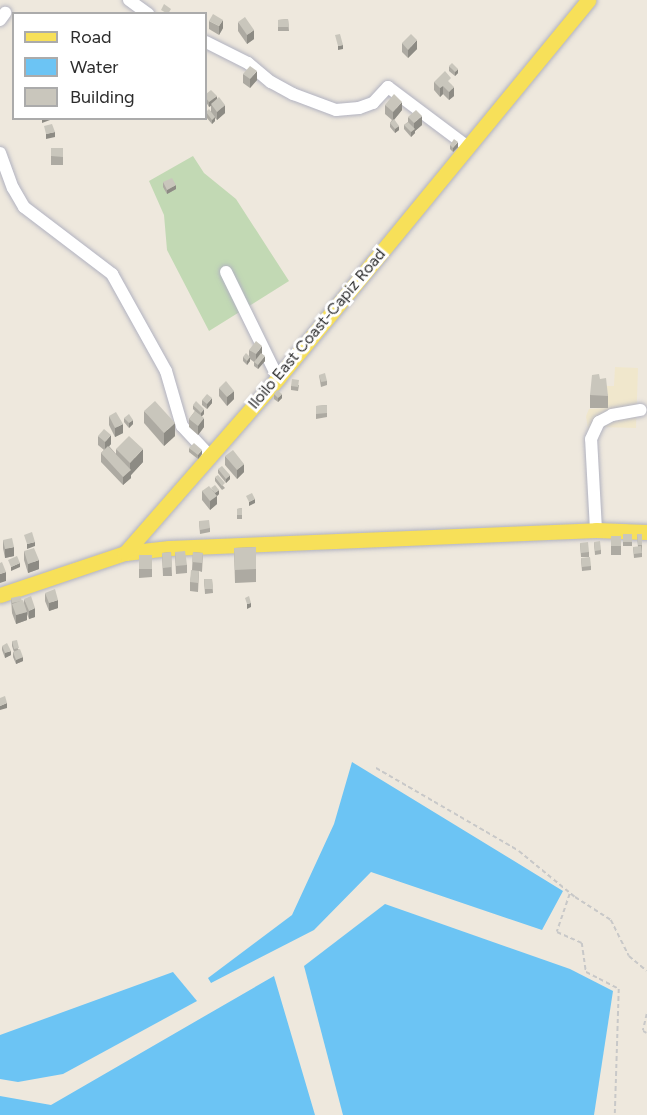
<!DOCTYPE html>
<html>
<head>
<meta charset="utf-8">
<style>
	body { margin:0 }
	#map { position:relative; width:647px; height:1115px; overflow:hidden; background:#eee8dd; font-family:Figtree,sans-serif }
	div>[style] { position:absolute }
	.education>* { inset:0; background:#f0e7cc }
	.cemetery>* { inset:0; background:#c2d9b4 }
	.water>* { inset:0; background:#6cc4f4 }
	.path>* { height:1.5px; margin-top:-0.75px; transform-origin:0; background:repeating-linear-gradient(90deg,#c8c8c8 0 4.5px,transparent 0 7.5px) }
	.roads { filter:drop-shadow(0 0 2px #b1b2c0) drop-shadow(0 0 2px #b1b2c0) }
	.minor>* { height:12px; margin:-6px; padding:0 6px; transform-origin:6px; border-radius:6px; background:#fff }
	.major>* { height:15px; margin:-7.5px; padding:0 7.5px; transform-origin:7.5px; border-radius:7.5px; background:#f7e059 }
	.wall>* { inset:0; background:#adaaa2 }
	.shaded-wall>* { inset:0; background:#8d8b84 }
	.building>* { inset:0; background:#c9c6bc }
	span { translate:-50% -50%; white-space:nowrap; text-align:center; line-height:1.15; -webkit-text-stroke:6px #fff; paint-order:stroke }
	.street-label { font-size:16px; color:#2c2c2c }
	.legend { position:absolute; left:12px; top:12px; width:195px; height:108px; box-sizing:border-box; background:#fff; border:2px solid #ababab; margin:0; padding:8px 10px; list-style:none; font-size:18px; color:#2c2c2c }
	.legend li { display:flex; align-items:center; gap:12px; height:30px }
	.legend b { width:30px; border:2px solid #ababab }
</style>
</head>
<body>
<div id="map">
	<div class="education">
		<i style="clip-path:polygon(615px 367px,638px 368px,636px 428px,602px 427px,599px 438px,589px 436px,586px 416px,589px 409px,608px 408px,607px 386px,614px 386px)"></i>
	</div>
	<div class="cemetery">
		<i style="clip-path:polygon(193px 156px,204px 173px,236px 199px,289px 281px,209px 331px,167px 250px,164px 215px,149px 181px)"></i>
	</div>
	<div class="water">
		<i style="clip-path:polygon(352px 762px,563px 891px,542px 930px,371px 872px,314px 930px,211px 983px,208px 978px,292px 915px,334px 824px)"></i>
		<i style="clip-path:polygon(385px 904px,570px 969px,613px 991px,594px 1115px,343px 1115px,304px 966px)"></i>
		<i style="clip-path:polygon(173px 972px,197px 1001px,63px 1074px,18px 1082px,0 1079px,0 1035px)"></i>
		<i style="clip-path:polygon(274px 976px,315px 1115px,0 1115px,0 1096px,51px 1105px)"></i>
	</div>
	<div class="path">
		<i style="left:376px;top:768px;width:165px;rotate:30.1deg"></i>
		<i style="left:519px;top:851px;width:72px;rotate:39.4deg"></i>
		<i style="left:575px;top:897px;width:43px;rotate:32.6deg"></i>
		<i style="left:611px;top:920px;width:40px;rotate:63.4deg"></i>
		<i style="left:629px;top:956px;width:23px;rotate:40deg"></i>
		<i style="left:570px;top:894px;width:40px;rotate:108.9deg"></i>
		<i style="left:557px;top:932px;width:27px;rotate:24deg"></i>
		<i style="left:582px;top:943px;width:29px;rotate:82deg"></i>
		<i style="left:586px;top:972px;width:37px;rotate:27deg"></i>
		<i style="left:619px;top:989px;width:126px;rotate:91.8deg"></i>
		<i style="left:647px;top:1014px;width:17px;rotate:103deg"></i>
		<i style="left:643px;top:1031px;width:4px;rotate:27deg"></i>
	</div>
	<div class="roads">
		<div class="minor">
			<i style="left:129px;top:0;width:24px;rotate:36deg"></i>
			<i style="left:0;top:20px;width:9px;rotate:-54deg"></i>
			<i style="left:206px;top:42px;width:47px;rotate:26.6deg"></i>
			<i style="left:248px;top:63px;width:30px;rotate:40deg"></i>
			<i style="left:271px;top:82px;width:25px;rotate:29deg"></i>
			<i style="left:293px;top:94px;width:46px;rotate:20.4deg"></i>
			<i style="left:336px;top:110px;width:23px;rotate:-5deg"></i>
			<i style="left:359px;top:108px;width:15px;rotate:-20deg"></i>
			<i style="left:373px;top:103px;width:22px;rotate:-47deg"></i>
			<i style="left:388px;top:87px;width:100px;rotate:36.9deg"></i>
			<i style="left:0;top:153px;width:37px;rotate:70deg"></i>
			<i style="left:13px;top:188px;width:22px;rotate:60deg"></i>
			<i style="left:24px;top:207px;width:111px;rotate:37.3deg"></i>
			<i style="left:112px;top:274px;width:111px;rotate:60.9deg"></i>
			<i style="left:166px;top:371px;width:57px;rotate:73.8deg"></i>
			<i style="left:182px;top:426px;width:41px;rotate:47deg"></i>
			<i style="left:226px;top:272px;width:118px;rotate:63.9deg"></i>
			<i style="left:596px;top:530px;width:91px;rotate:-93.1deg"></i>
			<i style="left:591px;top:439px;width:19px;rotate:-65deg"></i>
			<i style="left:599px;top:422px;width:15px;rotate:-28deg"></i>
			<i style="left:612px;top:415px;width:29px;rotate:-10deg"></i>
		</div>
		<div class="major">
			<i style="left:125px;top:553px;width:44px;rotate:-6.5deg"></i>
			<i style="left:169px;top:548px;width:427px;rotate:-2.4deg"></i>
			<i style="left:596px;top:530px;width:51px;rotate:2.2deg"></i>
			<i style="left:0;top:595px;width:132px;rotate:-18.6deg"></i>
			<i style="left:125px;top:553px;width:232px;rotate:-48.8deg"></i>
			<i style="left:278px;top:378px;width:489px;rotate:-50.6deg"></i>
		</div>
	</div>
	<div class="wall">
		<i style="clip-path:polygon(288px 19px,289px 31px,278px 31px,278px 20px)"></i>
		<i style="clip-path:polygon(209px 21px,223px 28px,219px 35px,209px 29px)"></i>
		<i style="clip-path:polygon(238px 22px,254px 39px,247px 44px,238px 31px)"></i>
		<i style="clip-path:polygon(402px 43px,417px 49px,408px 58px,402px 52px)"></i>
		<i style="clip-path:polygon(449px 66px,458px 73px,455px 76px,449px 71px)"></i>
		<i style="clip-path:polygon(243px 74px,257px 80px,250px 88px,243px 83px)"></i>
		<i style="clip-path:polygon(434px 82px,451px 84px,454px 96px,449px 100px,443px 94px,440px 97px,434px 90px)"></i>
		<i style="clip-path:polygon(206px 94px,217px 99px,225px 113px,217px 120px,215px 118px,215px 121px,212px 124px,206px 117px,206px 112px,211px 111px,211px 106px,209px 107px,206px 102px)"></i>
		<i style="clip-path:polygon(385px 105px,402px 110px,394px 120px,399px 130px,395px 133px,390px 127px,390px 123px,392px 120px,385px 114px)"></i>
		<i style="clip-path:polygon(408px 117px,422px 125px,415px 131px,415px 133px,411px 137px,404px 129px,404px 125px,408px 122px)"></i>
		<i style="clip-path:polygon(450px 145px,458px 147px,453px 152px,450px 149px)"></i>
		<i style="clip-path:polygon(51px 148px,63px 148px,63px 165px,51px 165px)"></i>
		<i style="clip-path:polygon(163px 182px,176px 189px,167px 194px,163px 187px)"></i>
		<i style="clip-path:polygon(249px 350px,262px 354px,265px 361px,258px 369px,254px 366px,254px 362px,250px 359px,250px 361px,247px 365px,243px 361px,243px 357px,249px 356px)"></i>
		<i style="clip-path:polygon(319px 375px,327px 381px,327px 385px,321px 387px)"></i>
		<i style="clip-path:polygon(600px 379px,608px 396px,608px 408px,590px 408px,590px 395px)"></i>
		<i style="clip-path:polygon(299px 385px,298px 391px,291px 390px,291px 386px)"></i>
		<i style="clip-path:polygon(219px 388px,234px 399px,227px 406px,219px 396px)"></i>
		<i style="clip-path:polygon(274px 394px,282px 398px,278px 402px,274px 399px)"></i>
		<i style="clip-path:polygon(202px 400px,212px 403px,207px 409px,202px 405px)"></i>
		<i style="clip-path:polygon(193px 405px,204px 414px,202px 416px,204px 427px,198px 435px,189px 427px,189px 419px,195px 411px,193px 409px)"></i>
		<i style="clip-path:polygon(327px 405px,327px 417px,316px 419px,316px 406px)"></i>
		<i style="clip-path:polygon(144px 411px,175px 436px,164px 446px,144px 423px)"></i>
		<i style="clip-path:polygon(109px 416px,123px 433px,115px 437px,109px 425px)"></i>
		<i style="clip-path:polygon(124px 418px,133px 424px,129px 428px,124px 422px)"></i>
		<i style="clip-path:polygon(98px 436px,111px 444px,109px 446px,116px 454px,116px 449px,143px 462px,131px 475px,131px 478px,123px 485px,101px 462px,101px 453px,104px 450px,98px 445px)"></i>
		<i style="clip-path:polygon(189px 448px,202px 454px,198px 459px,189px 452px)"></i>
		<i style="clip-path:polygon(225px 456px,244px 472px,237px 479px,225px 465px)"></i>
		<i style="clip-path:polygon(218px 469px,230px 479px,226px 483px,218px 473px)"></i>
		<i style="clip-path:polygon(215px 477px,225px 488px,222px 490px,215px 481px)"></i>
		<i style="clip-path:polygon(211px 489px,219px 494px,217px 496px,217px 504px,210px 510px,202px 500px,202px 491px)"></i>
		<i style="clip-path:polygon(242px 508px,242px 519px,237px 519px,237px 509px)"></i>
		<i style="clip-path:polygon(199px 521px,210px 528px,210px 532px,200px 534px)"></i>
		<i style="clip-path:polygon(623px 534px,632px 534px,632px 546px,623px 546px)"></i>
		<i style="clip-path:polygon(637px 534px,642px 534px,642px 557px,634px 558px,633px 547px,638px 547px)"></i>
		<i style="clip-path:polygon(611px 536px,621px 536px,621px 555px,611px 555px)"></i>
		<i style="clip-path:polygon(3px 540px,14px 556px,5px 558px,3px 548px)"></i>
		<i style="clip-path:polygon(594px 542px,601px 550px,601px 554px,595px 555px)"></i>
		<i style="clip-path:polygon(580px 543px,589px 552px,589px 557px,581px 557px)"></i>
		<i style="clip-path:polygon(256px 547px,256px 582px,235px 583px,234px 548px)"></i>
		<i style="clip-path:polygon(24px 551px,39px 569px,28px 573px,24px 560px)"></i>
		<i style="clip-path:polygon(171px 552px,172px 576px,163px 576px,162px 553px)"></i>
		<i style="clip-path:polygon(175px 552px,187px 565px,187px 573px,176px 574px)"></i>
		<i style="clip-path:polygon(193px 552px,203px 553px,202px 572px,199px 571px,198px 592px,190px 591px,190px 582px,192px 570px)"></i>
		<i style="clip-path:polygon(139px 555px,152px 555px,152px 577px,139px 578px)"></i>
		<i style="clip-path:polygon(581px 558px,591px 566px,591px 570px,582px 571px)"></i>
		<i style="clip-path:polygon(204px 579px,212px 579px,213px 593px,205px 594px)"></i>
		<i style="clip-path:polygon(45px 593px,58px 608px,49px 611px,45px 601px)"></i>
		<i style="clip-path:polygon(11px 598px,22px 601px,24px 605px,24px 599px,35px 617px,29px 619px,27px 614px,27px 620px,16px 624px,12px 613px)"></i>
		<i style="clip-path:polygon(12px 641px,19px 650px,23px 661px,16px 664px,13px 657px,13px 652px,14px 652px,12px 646px)"></i>
		<i style="clip-path:polygon(2px 646px,11px 655px,5px 658px,2px 650px)"></i>
	</div>
	<div class="shaded-wall">
		<i style="clip-path:polygon(223px 20px,223px 28px,219px 35px,219px 26px)"></i>
		<i style="clip-path:polygon(254px 30px,254px 39px,247px 44px,247px 35px)"></i>
		<i style="clip-path:polygon(417px 40px,417px 49px,408px 58px,408px 50px)"></i>
		<i style="clip-path:polygon(343px 45px,343px 49px,338px 50px,338px 46px)"></i>
		<i style="clip-path:polygon(458px 69px,458px 73px,455px 76px,455px 72px)"></i>
		<i style="clip-path:polygon(257px 71px,257px 80px,250px 88px,250px 79px)"></i>
		<i style="clip-path:polygon(443px 86px,443px 94px,440px 97px,440px 88px)"></i>
		<i style="clip-path:polygon(454px 87px,454px 96px,449px 100px,449px 92px)"></i>
		<i style="clip-path:polygon(217px 96px,217px 101px,209px 107px,209px 102px)"></i>
		<i style="clip-path:polygon(402px 102px,402px 110px,393px 121px,393px 112px)"></i>
		<i style="clip-path:polygon(225px 105px,225px 113px,217px 120px,217px 112px)"></i>
		<i style="clip-path:polygon(422px 116px,422px 125px,415px 131px,415px 133px,411px 137px,411px 132px,414px 129px,414px 123px)"></i>
		<i style="clip-path:polygon(215px 117px,215px 121px,212px 124px,212px 120px)"></i>
		<i style="clip-path:polygon(42px 118px,50px 118px,50px 120px,42px 123px)"></i>
		<i style="clip-path:polygon(399px 126px,399px 130px,395px 133px,395px 129px)"></i>
		<i style="clip-path:polygon(55px 132px,55px 137px,46px 139px,46px 134px)"></i>
		<i style="clip-path:polygon(458px 142px,458px 147px,453px 152px,453px 148px)"></i>
		<i style="clip-path:polygon(176px 185px,176px 189px,167px 194px,167px 190px)"></i>
		<i style="clip-path:polygon(262px 346px,262px 354px,256px 363px,256px 354px)"></i>
		<i style="clip-path:polygon(265px 356px,265px 361px,258px 369px,258px 365px)"></i>
		<i style="clip-path:polygon(250px 357px,250px 361px,247px 365px,247px 361px)"></i>
		<i style="clip-path:polygon(234px 391px,234px 399px,227px 406px,227px 397px)"></i>
		<i style="clip-path:polygon(282px 394px,282px 398px,278px 402px,278px 398px)"></i>
		<i style="clip-path:polygon(212px 398px,212px 403px,207px 409px,207px 404px)"></i>
		<i style="clip-path:polygon(204px 409px,204px 414px,201px 417px,201px 413px)"></i>
		<i style="clip-path:polygon(204px 418px,204px 427px,198px 435px,198px 426px)"></i>
		<i style="clip-path:polygon(133px 420px,133px 424px,129px 428px,129px 423px)"></i>
		<i style="clip-path:polygon(175px 423px,175px 436px,164px 446px,164px 433px)"></i>
		<i style="clip-path:polygon(123px 424px,123px 433px,115px 437px,115px 428px)"></i>
		<i style="clip-path:polygon(111px 435px,111px 444px,105px 451px,105px 442px)"></i>
		<i style="clip-path:polygon(143px 449px,143px 462px,131px 475px,131px 478px,123px 485px,123px 477px,130px 470px,130px 463px)"></i>
		<i style="clip-path:polygon(202px 450px,202px 454px,198px 459px,198px 455px)"></i>
		<i style="clip-path:polygon(244px 464px,244px 472px,237px 479px,237px 470px)"></i>
		<i style="clip-path:polygon(230px 475px,230px 479px,226px 483px,226px 479px)"></i>
		<i style="clip-path:polygon(219px 490px,219px 494px,217px 496px,217px 504px,210px 510px,210px 501px,215px 493px)"></i>
		<i style="clip-path:polygon(255px 499px,255px 503px,249px 506px,249px 502px)"></i>
		<i style="clip-path:polygon(35px 542px,35px 546px,27px 549px,27px 544px)"></i>
		<i style="clip-path:polygon(14px 547px,14px 556px,5px 558px,5px 549px)"></i>
		<i style="clip-path:polygon(39px 560px,39px 569px,28px 573px,28px 564px)"></i>
		<i style="clip-path:polygon(20px 563px,20px 567px,11px 571px,11px 567px)"></i>
		<i style="clip-path:polygon(6px 572px,6px 581px,0 583px,0 574px)"></i>
		<i style="clip-path:polygon(58px 600px,58px 608px,49px 611px,49px 603px)"></i>
		<i style="clip-path:polygon(251px 603px,251px 607px,247px 609px,247px 604px)"></i>
		<i style="clip-path:polygon(35px 608px,35px 617px,29px 619px,29px 611px)"></i>
		<i style="clip-path:polygon(27px 612px,27px 620px,16px 624px,16px 615px)"></i>
		<i style="clip-path:polygon(11px 651px,11px 655px,5px 658px,5px 653px)"></i>
		<i style="clip-path:polygon(23px 657px,23px 661px,16px 664px,16px 660px)"></i>
		<i style="clip-path:polygon(7px 703px,7px 708px,0 710px,0 706px)"></i>
	</div>
	<div class="building">
		<i style="clip-path:polygon(164px 4px,171px 9px,168px 14px,161px 10px)"></i>
		<i style="clip-path:polygon(213px 14px,223px 20px,219px 26px,209px 21px)"></i>
		<i style="clip-path:polygon(245px 17px,254px 30px,247px 35px,238px 22px)"></i>
		<i style="clip-path:polygon(288px 19px,289px 27px,278px 27px,278px 20px)"></i>
		<i style="clip-path:polygon(340px 34px,343px 45px,338px 46px,335px 35px)"></i>
		<i style="clip-path:polygon(411px 34px,417px 40px,408px 50px,402px 43px)"></i>
		<i style="clip-path:polygon(452px 63px,458px 69px,455px 72px,449px 66px)"></i>
		<i style="clip-path:polygon(250px 66px,257px 71px,250px 79px,243px 74px)"></i>
		<i style="clip-path:polygon(445px 71px,451px 78px,448px 81px,454px 87px,449px 92px,443px 86px,440px 88px,434px 82px)"></i>
		<i style="clip-path:polygon(211px 90px,217px 96px,209px 102px,206px 98px,206px 94px)"></i>
		<i style="clip-path:polygon(394px 94px,402px 102px,393px 112px,385px 105px)"></i>
		<i style="clip-path:polygon(219px 97px,225px 105px,217px 112px,211px 104px)"></i>
		<i style="clip-path:polygon(209px 109px,215px 117px,212px 120px,206px 112px)"></i>
		<i style="clip-path:polygon(416px 110px,422px 116px,414px 123px,408px 117px)"></i>
		<i style="clip-path:polygon(394px 119px,399px 126px,395px 129px,390px 123px)"></i>
		<i style="clip-path:polygon(408px 122px,415px 129px,411px 132px,404px 125px)"></i>
		<i style="clip-path:polygon(52px 124px,55px 132px,46px 134px,44px 126px)"></i>
		<i style="clip-path:polygon(454px 139px,458px 142px,453px 148px,450px 145px)"></i>
		<i style="clip-path:polygon(51px 148px,63px 148px,63px 157px,51px 156px)"></i>
		<i style="clip-path:polygon(172px 178px,176px 185px,167px 190px,163px 182px)"></i>
		<i style="clip-path:polygon(256px 341px,262px 346px,256px 354px,249px 350px)"></i>
		<i style="clip-path:polygon(246px 353px,250px 357px,247px 361px,243px 357px)"></i>
		<i style="clip-path:polygon(261px 353px,265px 356px,258px 365px,254px 362px)"></i>
		<i style="clip-path:polygon(325px 373px,327px 381px,321px 382px,319px 375px)"></i>
		<i style="clip-path:polygon(599px 374px,600px 379px,606px 378px,608px 396px,590px 395px,592px 375px)"></i>
		<i style="clip-path:polygon(292px 379px,299px 380px,298px 387px,291px 386px)"></i>
		<i style="clip-path:polygon(226px 381px,234px 391px,227px 397px,219px 388px)"></i>
		<i style="clip-path:polygon(277px 390px,282px 394px,278px 398px,274px 394px)"></i>
		<i style="clip-path:polygon(207px 394px,212px 398px,207px 404px,202px 400px)"></i>
		<i style="clip-path:polygon(155px 401px,175px 423px,164px 433px,144px 411px)"></i>
		<i style="clip-path:polygon(196px 401px,204px 409px,201px 413px,193px 405px)"></i>
		<i style="clip-path:polygon(327px 405px,327px 413px,316px 414px,316px 406px)"></i>
		<i style="clip-path:polygon(195px 411px,204px 418px,198px 426px,189px 419px)"></i>
		<i style="clip-path:polygon(116px 412px,123px 424px,115px 428px,109px 416px)"></i>
		<i style="clip-path:polygon(129px 414px,133px 420px,129px 423px,124px 418px)"></i>
		<i style="clip-path:polygon(104px 429px,111px 435px,105px 442px,98px 436px)"></i>
		<i style="clip-path:polygon(129px 436px,143px 449px,130px 463px,116px 449px)"></i>
		<i style="clip-path:polygon(194px 443px,202px 450px,198px 455px,189px 448px)"></i>
		<i style="clip-path:polygon(108px 446px,131px 470px,123px 477px,101px 453px)"></i>
		<i style="clip-path:polygon(233px 450px,244px 464px,237px 470px,225px 456px)"></i>
		<i style="clip-path:polygon(222px 466px,230px 475px,226px 479px,218px 469px)"></i>
		<i style="clip-path:polygon(218px 475px,225px 483px,222px 486px,215px 477px)"></i>
		<i style="clip-path:polygon(215px 485px,219px 490px,215px 493px,211px 488px)"></i>
		<i style="clip-path:polygon(209px 486px,217px 496px,210px 501px,202px 491px)"></i>
		<i style="clip-path:polygon(252px 493px,255px 499px,249px 502px,246px 496px)"></i>
		<i style="clip-path:polygon(242px 508px,242px 515px,237px 515px,237px 509px)"></i>
		<i style="clip-path:polygon(209px 520px,210px 528px,200px 530px,199px 521px)"></i>
		<i style="clip-path:polygon(32px 532px,35px 542px,27px 544px,24px 535px)"></i>
		<i style="clip-path:polygon(623px 534px,632px 534px,632px 542px,623px 542px)"></i>
		<i style="clip-path:polygon(637px 534px,642px 534px,642px 545px,638px 545px)"></i>
		<i style="clip-path:polygon(611px 536px,621px 536px,621px 546px,611px 546px)"></i>
		<i style="clip-path:polygon(12px 538px,14px 547px,5px 549px,3px 540px)"></i>
		<i style="clip-path:polygon(600px 541px,601px 550px,595px 551px,594px 542px)"></i>
		<i style="clip-path:polygon(588px 542px,589px 552px,581px 553px,580px 543px)"></i>
		<i style="clip-path:polygon(641px 546px,642px 553px,634px 554px,633px 547px)"></i>
		<i style="clip-path:polygon(256px 547px,256px 569px,235px 570px,234px 548px)"></i>
		<i style="clip-path:polygon(34px 548px,39px 560px,28px 564px,24px 551px)"></i>
		<i style="clip-path:polygon(185px 551px,187px 565px,176px 566px,175px 552px)"></i>
		<i style="clip-path:polygon(171px 552px,172px 567px,163px 568px,162px 553px)"></i>
		<i style="clip-path:polygon(193px 552px,203px 553px,202px 563px,192px 562px)"></i>
		<i style="clip-path:polygon(139px 555px,152px 555px,152px 569px,139px 569px)"></i>
		<i style="clip-path:polygon(17px 556px,20px 563px,11px 567px,8px 560px)"></i>
		<i style="clip-path:polygon(590px 557px,591px 566px,582px 567px,581px 558px)"></i>
		<i style="clip-path:polygon(2px 562px,6px 572px,0 574px,0 563px)"></i>
		<i style="clip-path:polygon(191px 570px,199px 571px,198px 583px,190px 582px)"></i>
		<i style="clip-path:polygon(204px 579px,212px 579px,213px 589px,205px 589px)"></i>
		<i style="clip-path:polygon(55px 589px,58px 600px,49px 603px,45px 593px)"></i>
		<i style="clip-path:polygon(20px 596px,22px 601px,12px 603px,11px 598px)"></i>
		<i style="clip-path:polygon(31px 596px,35px 608px,29px 611px,24px 599px)"></i>
		<i style="clip-path:polygon(249px 596px,251px 603px,247px 604px,245px 598px)"></i>
		<i style="clip-path:polygon(23px 600px,27px 612px,16px 615px,12px 604px)"></i>
		<i style="clip-path:polygon(17px 640px,19px 648px,14px 649px,12px 641px)"></i>
		<i style="clip-path:polygon(7px 643px,11px 651px,5px 653px,2px 646px)"></i>
		<i style="clip-path:polygon(20px 649px,23px 657px,16px 660px,13px 652px)"></i>
		<i style="clip-path:polygon(5px 696px,7px 703px,0 706px,0 698px)"></i>
	</div>
	<div class="street-label">
		<span style="left:317px;top:329px;rotate:-50deg">Iloilo East Coast-Capiz Road</span>
	</div>
	<ul class="legend">
	<li><b style="height:8px;background:#f7e059"></b>Road</li>
	<li><b style="height:16px;background:#6cc4f4"></b>Water</li>
	<li><b style="height:16px;background:#c9c6bc"></b>Building</li>
	</ul>
</div>
</body>
</html>
